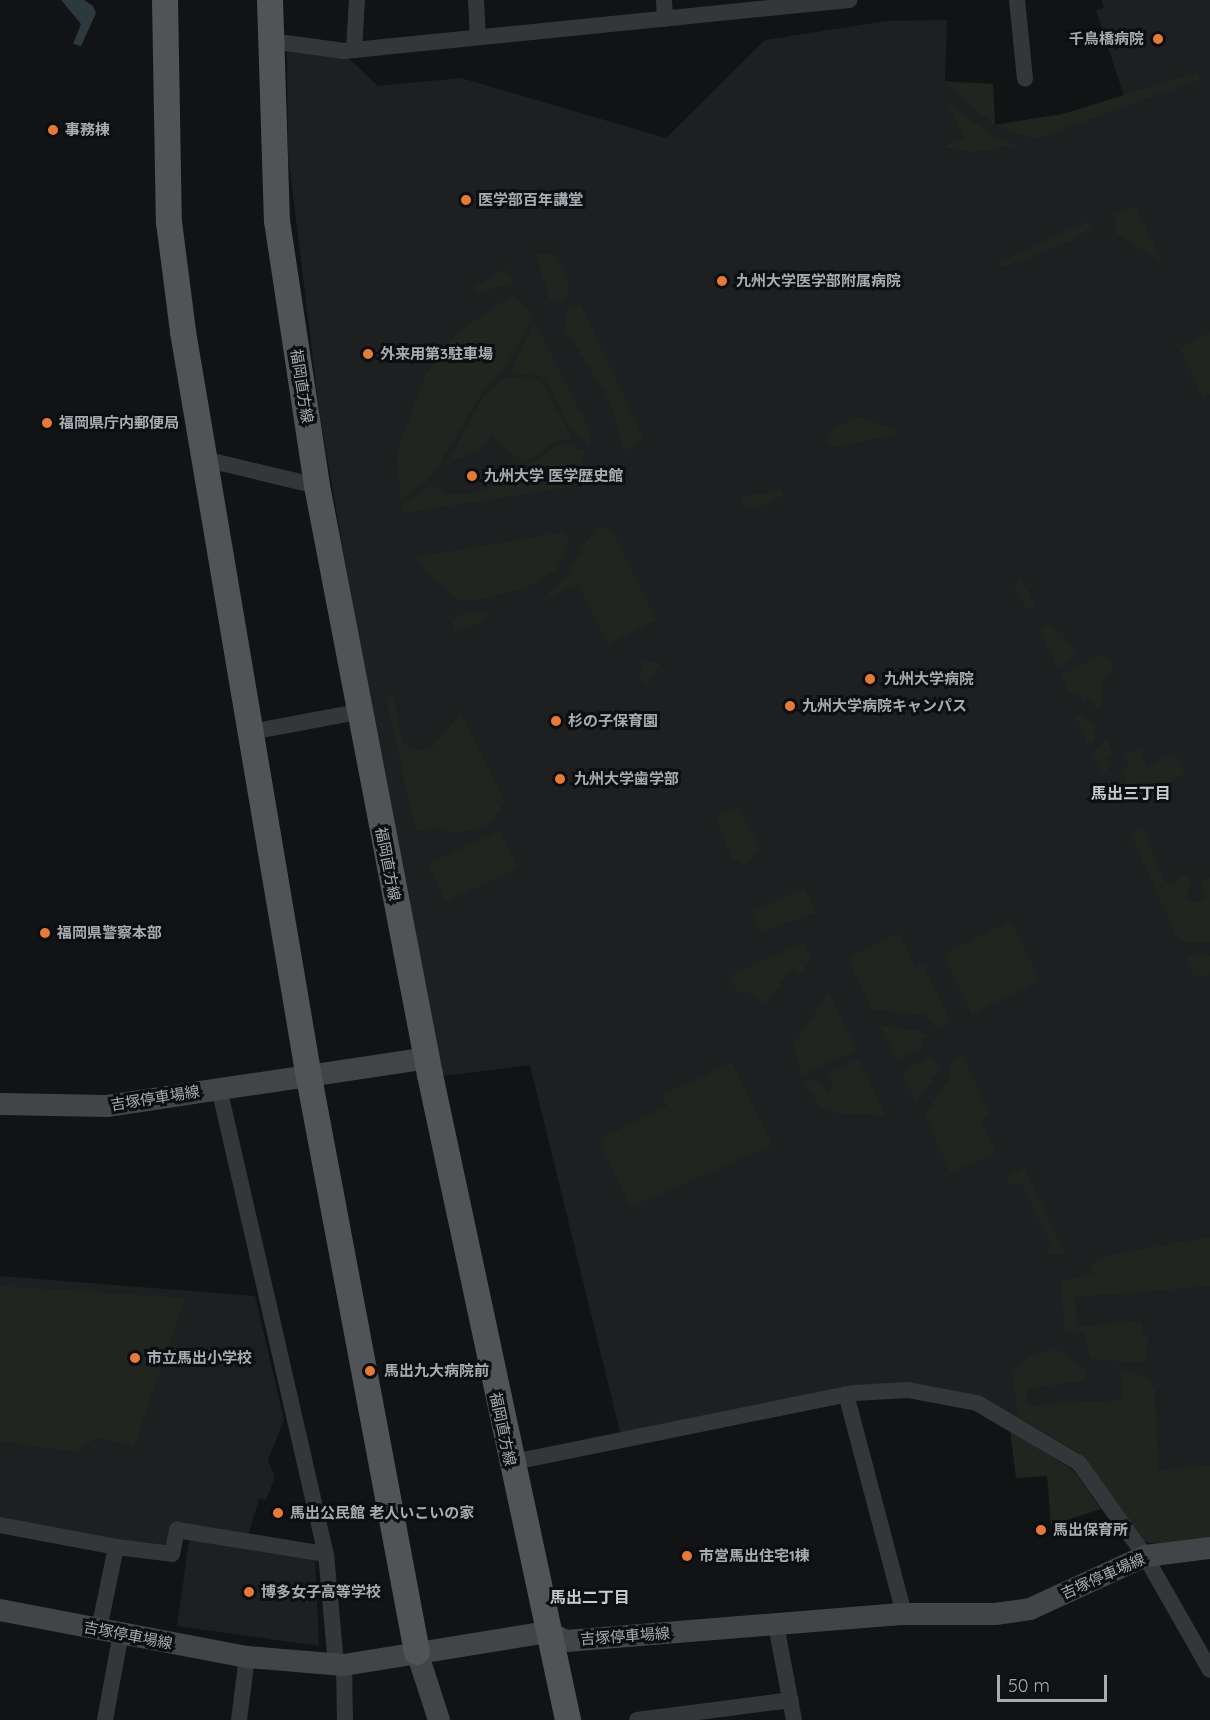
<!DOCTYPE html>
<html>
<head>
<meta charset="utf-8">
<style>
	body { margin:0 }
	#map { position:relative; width:1210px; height:1720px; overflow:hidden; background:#121314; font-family:Quicksand,"Noto Sans JP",sans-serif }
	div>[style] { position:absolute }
	.built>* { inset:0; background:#1e1f21 }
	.green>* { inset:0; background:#20261f }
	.water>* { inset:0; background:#2d393c }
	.street>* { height:16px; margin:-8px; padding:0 8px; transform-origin:8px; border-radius:8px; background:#343639 }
	.secondary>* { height:22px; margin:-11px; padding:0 11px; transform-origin:11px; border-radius:11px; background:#424548 }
	.primary>* { height:26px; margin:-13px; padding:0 13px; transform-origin:13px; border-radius:13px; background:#505457 }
	.dots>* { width:16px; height:16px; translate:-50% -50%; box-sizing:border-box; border:3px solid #0d0e0f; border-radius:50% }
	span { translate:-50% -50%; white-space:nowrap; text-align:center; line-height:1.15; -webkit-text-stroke:6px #0d0e0f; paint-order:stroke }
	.poi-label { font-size:15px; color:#a5adb3; font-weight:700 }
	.right { translate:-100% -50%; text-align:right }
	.left { translate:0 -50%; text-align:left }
	.street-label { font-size:15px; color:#a5adb3 }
	.neighbourhood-label { font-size:16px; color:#c5cbd0; font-weight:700 }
	.scale { position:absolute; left:997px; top:1675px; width:110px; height:27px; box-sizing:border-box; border:3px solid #a5adb3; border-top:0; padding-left:8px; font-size:18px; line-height:21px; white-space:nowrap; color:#a5adb3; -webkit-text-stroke:4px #0d0e0f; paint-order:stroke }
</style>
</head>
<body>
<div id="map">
	<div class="built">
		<i style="clip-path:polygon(1102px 0,1210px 0,1210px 1541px,1149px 1543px,1136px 1537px,1079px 1453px,1018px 1418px,887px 1386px,625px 1436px,620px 1432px,530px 1065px,443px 1076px,395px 844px,320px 417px,288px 153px,287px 49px,344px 54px,378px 86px,461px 78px,666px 138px,765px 40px,886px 21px,947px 20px,945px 81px,993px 84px,995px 125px,1063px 114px,1124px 96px,1096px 10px,1104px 8px)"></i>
		<i style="clip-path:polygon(0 1276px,255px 1296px,284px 1420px,268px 1460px,275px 1477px,266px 1500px,259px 1499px,247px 1539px,173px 1528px,166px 1550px,0 1519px)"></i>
		<i style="clip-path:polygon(190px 1534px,315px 1557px,319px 1646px,177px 1626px)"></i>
	</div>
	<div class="green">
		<i style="clip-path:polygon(1198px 72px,1201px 79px,1034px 139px,994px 125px,945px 82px,993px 84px,995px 125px,1063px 114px)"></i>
		<i style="clip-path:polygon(947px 102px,991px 135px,1015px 145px,972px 152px,944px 147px,964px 138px)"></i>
		<i style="clip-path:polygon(1135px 207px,1163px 263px,1116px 233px,1115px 215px)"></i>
		<i style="clip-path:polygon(1087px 222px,1092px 227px,1071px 241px,1001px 268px,999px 262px)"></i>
		<i style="clip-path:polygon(536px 254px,554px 254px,568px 283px,568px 296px,561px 301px,550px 300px)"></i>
		<i style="clip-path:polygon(506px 269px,514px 283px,478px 293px,471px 288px)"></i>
		<i style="clip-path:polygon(514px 294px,533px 316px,503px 371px,484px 389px,432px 476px,401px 500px,396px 454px,426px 374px,456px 334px)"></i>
		<i style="clip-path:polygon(580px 304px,644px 439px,624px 451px,609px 399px,564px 327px,568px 308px)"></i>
		<i style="clip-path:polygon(534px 321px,591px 433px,589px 444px,570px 429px,545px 377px,511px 372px)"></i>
		<i style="clip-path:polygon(1210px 332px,1210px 394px,1203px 398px,1180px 348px)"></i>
		<i style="clip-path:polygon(507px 377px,541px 381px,573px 440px,560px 439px,524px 463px,492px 436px,481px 450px,447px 463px,484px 396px)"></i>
		<i style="clip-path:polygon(858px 417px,896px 430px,896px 435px,832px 447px,826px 442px,832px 429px)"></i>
		<i style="clip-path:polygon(561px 443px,586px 452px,569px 487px,402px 513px,401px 506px,432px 485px,445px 495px,480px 492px,506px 482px)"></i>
		<i style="clip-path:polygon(781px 490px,784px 495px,756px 509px,743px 503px,742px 497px)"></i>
		<i style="clip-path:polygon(595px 528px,608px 528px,615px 537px,656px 620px,608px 644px,578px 583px,543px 600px,566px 576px)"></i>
		<i style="clip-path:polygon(565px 532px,569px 545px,556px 570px,525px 588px,478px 600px,460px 601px,429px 576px,416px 557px)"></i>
		<i style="clip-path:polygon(1021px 579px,1035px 606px,1027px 610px,1013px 583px)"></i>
		<i style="clip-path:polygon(464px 613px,486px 613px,488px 618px,456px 633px,452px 620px)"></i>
		<i style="clip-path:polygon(1047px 624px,1063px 634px,1076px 657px,1058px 667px,1039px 629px)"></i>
		<i style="clip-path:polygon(1104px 654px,1114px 668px,1101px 685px,1102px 705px,1095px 708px,1090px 697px,1083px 701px,1079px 693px,1069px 692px,1061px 675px)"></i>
		<i style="clip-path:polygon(643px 661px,660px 664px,646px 688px,639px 674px)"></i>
		<i style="clip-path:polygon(393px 697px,403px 742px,412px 750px,432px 748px,461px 713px,505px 801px,489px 826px,457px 833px,439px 827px,416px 831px,386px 698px)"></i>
		<i style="clip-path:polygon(1080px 715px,1094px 724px,1094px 741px,1088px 743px,1076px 717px)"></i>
		<i style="clip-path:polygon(1106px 739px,1113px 752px,1106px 756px,1110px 764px,1104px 774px,1093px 752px)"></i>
		<i style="clip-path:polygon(1140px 749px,1147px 766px,1175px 753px,1185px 774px,1119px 805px,1115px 796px,1127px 784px,1121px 771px,1129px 767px,1124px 756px)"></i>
		<i style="clip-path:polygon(738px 807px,760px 850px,744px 867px,732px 857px,718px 824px,720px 815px)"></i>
		<i style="clip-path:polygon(1142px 829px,1165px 881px,1174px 887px,1181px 874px,1190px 880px,1186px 899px,1196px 903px,1207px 898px,1200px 882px,1210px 877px,1210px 942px,1187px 942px,1176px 935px,1131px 834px)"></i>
		<i style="clip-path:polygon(500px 830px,518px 868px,446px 902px,428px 864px)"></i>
		<i style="clip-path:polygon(805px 887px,816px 913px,760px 932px,751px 913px)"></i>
		<i style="clip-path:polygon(1011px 921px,1040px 981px,972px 1014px,943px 954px)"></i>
		<i style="clip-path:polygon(899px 933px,915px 968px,923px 965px,951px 1021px,936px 1028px,923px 1014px,873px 1010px,848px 958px)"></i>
		<i style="clip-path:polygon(803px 942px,811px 958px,801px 974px,792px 968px,766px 1003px,744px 990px,738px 994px,730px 976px)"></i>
		<i style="clip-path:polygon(1185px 955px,1210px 956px,1210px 975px,1194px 976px)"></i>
		<i style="clip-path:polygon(829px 992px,856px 1051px,801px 1075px,794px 1044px)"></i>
		<i style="clip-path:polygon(880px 1026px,921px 1031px,927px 1036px,921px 1039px,924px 1046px,896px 1059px)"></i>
		<i style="clip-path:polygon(962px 1055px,990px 1114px,981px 1119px,996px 1153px,951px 1173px,925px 1116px,949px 1078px,952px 1060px)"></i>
		<i style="clip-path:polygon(930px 1057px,941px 1068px,916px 1103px,902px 1071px)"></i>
		<i style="clip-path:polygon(859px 1059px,886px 1116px,834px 1113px,820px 1107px,805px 1083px,816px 1078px,828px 1093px,833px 1086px,827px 1073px)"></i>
		<i style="clip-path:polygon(732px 1062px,772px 1145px,630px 1207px,599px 1139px,667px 1106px,662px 1095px)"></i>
		<i style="clip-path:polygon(1024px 1168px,1064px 1253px,1044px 1253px,1053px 1248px,1021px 1182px,1012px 1186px,1006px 1177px)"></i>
		<i style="clip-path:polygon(1210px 1237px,1210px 1286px,1075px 1297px,1077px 1326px,1141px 1322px,1142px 1336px,1148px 1336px,1145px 1363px,1090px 1359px,1084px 1332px,1065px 1332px,1061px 1282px,1093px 1273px,1091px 1264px,1111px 1255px)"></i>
		<i style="clip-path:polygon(0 1286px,185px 1298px,134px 1446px,98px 1437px,75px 1452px,0 1441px)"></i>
		<i style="clip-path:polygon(1058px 1350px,1087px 1371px,1085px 1380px,1027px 1389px,1028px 1406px,1121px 1400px,1121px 1370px,1147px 1377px,1155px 1391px,1158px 1470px,1210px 1466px,1210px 1541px,1149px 1543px,1136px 1537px,1079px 1453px,1018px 1418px,1012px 1370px,1035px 1353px)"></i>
		<i style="clip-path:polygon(1010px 1430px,1073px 1470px,1101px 1509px,1051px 1525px,1047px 1476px,1016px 1478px)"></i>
	</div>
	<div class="water">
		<i style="clip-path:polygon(61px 0,84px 0,93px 6px,96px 13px,81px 46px,73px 44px,81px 24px)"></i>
	</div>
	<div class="street">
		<i style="left:476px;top:0;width:37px;rotate:87deg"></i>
		<i style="left:664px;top:0;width:19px;rotate:87deg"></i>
		<i style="left:1017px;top:0;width:79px;rotate:84.2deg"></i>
		<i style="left:271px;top:41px;width:74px;rotate:7.8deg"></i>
		<i style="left:344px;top:51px;width:508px;rotate:-5.77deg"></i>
		<i style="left:354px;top:50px;width:50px;rotate:-86.6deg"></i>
		<i style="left:204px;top:459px;width:116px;rotate:13.4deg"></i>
		<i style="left:251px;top:732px;width:109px;rotate:-10.6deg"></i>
		<i style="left:219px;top:1088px;width:478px;rotate:77.1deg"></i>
		<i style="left:326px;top:1554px;width:110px;rotate:84.8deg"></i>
		<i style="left:846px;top:1394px;width:228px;rotate:75.2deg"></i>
		<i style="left:509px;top:1463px;width:352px;rotate:-11.5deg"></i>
		<i style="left:854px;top:1393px;width:54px;rotate:-3.2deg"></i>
		<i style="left:908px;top:1390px;width:70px;rotate:10.7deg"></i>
		<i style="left:977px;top:1403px;width:118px;rotate:30.5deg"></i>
		<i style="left:1079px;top:1463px;width:114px;rotate:54.6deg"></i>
		<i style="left:1145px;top:1556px;width:131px;rotate:60.3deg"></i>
		<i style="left:0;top:1525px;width:118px;rotate:10.7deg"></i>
		<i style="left:116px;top:1547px;width:84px;rotate:101.7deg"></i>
		<i style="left:116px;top:1547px;width:56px;rotate:7.1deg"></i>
		<i style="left:172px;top:1554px;width:25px;rotate:-78deg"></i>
		<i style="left:177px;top:1530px;width:151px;rotate:9.2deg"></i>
		<i style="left:776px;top:1625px;width:97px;rotate:79.3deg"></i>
		<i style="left:344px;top:1665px;width:55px;rotate:89deg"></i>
		<i style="left:105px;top:1720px;width:88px;rotate:-79.6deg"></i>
		<i style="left:239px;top:1720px;width:64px;rotate:-82.8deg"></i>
		<i style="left:637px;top:1720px;width:155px;rotate:-7.4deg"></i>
	</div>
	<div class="secondary">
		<i style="left:0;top:1104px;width:107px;rotate:1.1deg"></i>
		<i style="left:107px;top:1106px;width:324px;rotate:-8.5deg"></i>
		<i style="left:0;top:1610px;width:251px;rotate:10.8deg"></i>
		<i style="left:247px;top:1657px;width:97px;rotate:4.7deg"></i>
		<i style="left:344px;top:1665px;width:207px;rotate:-9.2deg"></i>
		<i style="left:548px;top:1632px;width:20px;rotate:27deg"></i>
		<i style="left:566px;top:1641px;width:339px;rotate:-4.6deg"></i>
		<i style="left:904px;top:1614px;width:91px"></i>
		<i style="left:995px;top:1614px;width:35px;rotate:-8deg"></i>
		<i style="left:1030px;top:1609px;width:127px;rotate:-24.7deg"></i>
		<i style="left:1145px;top:1556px;width:65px;rotate:-7deg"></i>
		<i style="left:417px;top:1652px;width:71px;rotate:72.1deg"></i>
	</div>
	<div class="primary">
		<i style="left:165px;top:0;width:222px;rotate:89deg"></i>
		<i style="left:169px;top:222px;width:111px;rotate:82.7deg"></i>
		<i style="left:183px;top:332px;width:750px;rotate:80.41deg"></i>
		<i style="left:308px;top:1072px;width:590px;rotate:79.36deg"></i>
		<i style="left:270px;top:0;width:221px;rotate:88.2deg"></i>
		<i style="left:277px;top:221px;width:268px;rotate:81.4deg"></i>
		<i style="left:317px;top:486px;width:600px;rotate:79.14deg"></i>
		<i style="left:430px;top:1075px;width:660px;rotate:77.92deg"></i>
	</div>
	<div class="dots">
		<i style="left:1158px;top:39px;background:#e67a38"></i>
		<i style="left:53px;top:130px;background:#e67a38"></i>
		<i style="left:466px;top:200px;background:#e67a38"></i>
		<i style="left:722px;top:281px;background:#e67a38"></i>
		<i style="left:368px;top:354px;background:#e67a38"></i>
		<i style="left:47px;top:423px;background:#e67a38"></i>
		<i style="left:472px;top:476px;background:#e67a38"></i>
		<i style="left:870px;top:679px;background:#e67a38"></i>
		<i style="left:790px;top:706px;background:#e67a38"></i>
		<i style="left:556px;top:721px;background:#e67a38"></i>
		<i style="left:560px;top:779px;background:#e67a38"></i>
		<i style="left:45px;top:933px;background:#e67a38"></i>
		<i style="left:135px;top:1358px;background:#e67a38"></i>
		<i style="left:370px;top:1371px;background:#e67a38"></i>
		<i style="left:278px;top:1513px;background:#e67a38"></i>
		<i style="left:1041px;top:1530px;background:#e67a38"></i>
		<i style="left:687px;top:1556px;background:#e67a38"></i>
		<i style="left:249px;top:1592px;background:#e67a38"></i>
	</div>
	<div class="poi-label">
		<span class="right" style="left:1144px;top:39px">千鳥橋病院</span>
		<span class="left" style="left:65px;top:130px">事務棟</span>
		<span class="left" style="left:478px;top:200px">医学部百年講堂</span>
		<span class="left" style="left:736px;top:281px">九州大学医学部附属病院</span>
		<span class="left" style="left:380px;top:354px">外来用第3駐車場</span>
		<span class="left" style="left:59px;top:423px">福岡県庁内郵便局</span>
		<span class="left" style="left:484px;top:476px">九州大学 医学歴史館</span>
		<span class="left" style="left:884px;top:679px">九州大学病院</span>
		<span class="left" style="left:802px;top:706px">九州大学病院キャンパス</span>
		<span class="left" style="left:568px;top:721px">杉の子保育園</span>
		<span class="left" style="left:574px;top:779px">九州大学歯学部</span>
		<span class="left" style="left:57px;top:933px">福岡県警察本部</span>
		<span class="left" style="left:147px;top:1358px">市立馬出小学校</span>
		<span class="left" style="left:384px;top:1371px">馬出九大病院前</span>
		<span class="left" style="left:290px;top:1513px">馬出公民館 老人いこいの家</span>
		<span class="left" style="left:1053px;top:1530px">馬出保育所</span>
		<span class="left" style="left:699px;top:1556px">市営馬出住宅1棟</span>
		<span class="left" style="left:261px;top:1592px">博多女子高等学校</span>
	</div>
	<div class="street-label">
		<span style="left:302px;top:386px;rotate:81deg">福岡直方線</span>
		<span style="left:388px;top:864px;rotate:79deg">福岡直方線</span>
		<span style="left:155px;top:1098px;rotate:-9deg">吉塚停車場線</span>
		<span style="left:503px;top:1429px;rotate:78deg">福岡直方線</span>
		<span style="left:1103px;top:1576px;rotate:-24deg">吉塚停車場線</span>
		<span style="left:128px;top:1635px;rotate:11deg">吉塚停車場線</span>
		<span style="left:625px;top:1636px;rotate:-4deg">吉塚停車場線</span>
	</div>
	<div class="neighbourhood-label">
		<span style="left:1131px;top:793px">馬出三丁目</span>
		<span style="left:590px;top:1597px">馬出二丁目</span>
	</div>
	<div class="scale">50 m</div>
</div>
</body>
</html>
